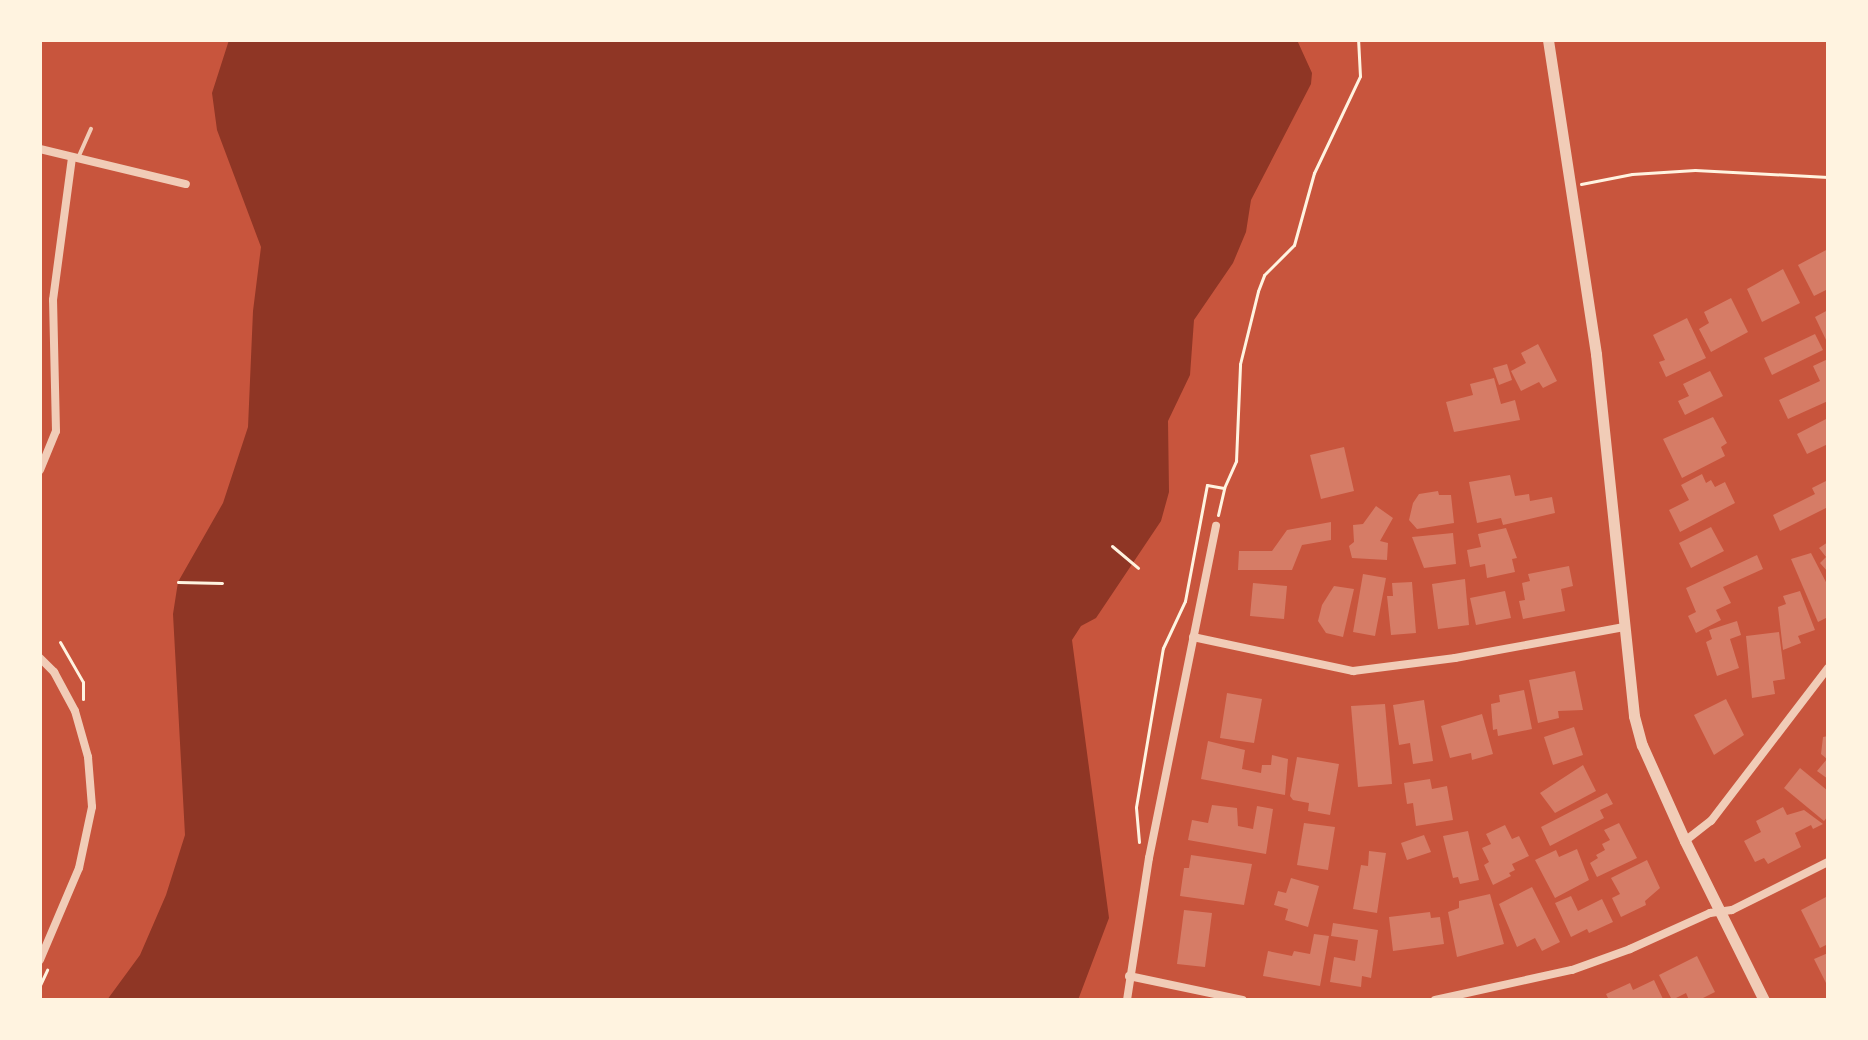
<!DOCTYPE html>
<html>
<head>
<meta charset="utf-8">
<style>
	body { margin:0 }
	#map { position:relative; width:1868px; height:1040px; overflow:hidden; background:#c8553d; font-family:Roboto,sans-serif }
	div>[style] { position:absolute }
	.water>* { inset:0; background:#8f3625 }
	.building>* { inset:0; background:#d67c66 }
	.path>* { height:3px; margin:-1.5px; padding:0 1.5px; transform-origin:1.5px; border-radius:1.5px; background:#fff3e0 }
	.service>* { height:4px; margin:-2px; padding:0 2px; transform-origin:2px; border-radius:2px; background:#f1ccb7 }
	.minor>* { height:8px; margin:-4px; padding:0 4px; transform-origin:4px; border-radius:4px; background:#f1ccb7 }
	.tertiary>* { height:11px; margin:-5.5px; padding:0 5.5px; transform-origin:5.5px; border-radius:5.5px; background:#f1ccb7 }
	span { translate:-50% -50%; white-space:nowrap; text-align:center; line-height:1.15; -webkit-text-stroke:8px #fff3e0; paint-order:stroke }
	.frame { position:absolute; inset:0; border:42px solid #fff3e0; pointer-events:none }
</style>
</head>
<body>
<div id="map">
	<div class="water">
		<i style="clip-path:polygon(229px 40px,1297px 40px,1312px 73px,1311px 84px,1251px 200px,1246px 232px,1233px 263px,1194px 320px,1190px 375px,1168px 421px,1169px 492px,1161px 521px,1096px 618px,1081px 626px,1072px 640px,1109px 918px,1078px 1000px,107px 1000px,140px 955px,166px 895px,185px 835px,173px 614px,178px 582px,223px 503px,248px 427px,253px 311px,261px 247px,217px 130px,212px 93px)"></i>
	</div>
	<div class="building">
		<i style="clip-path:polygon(1828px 249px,1828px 289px,1814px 296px,1798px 265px)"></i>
		<i style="clip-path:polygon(1783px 269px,1800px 303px,1762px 322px,1747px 289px)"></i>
		<i style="clip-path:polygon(1731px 298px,1748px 332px,1711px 352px,1699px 329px,1709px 323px,1704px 312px)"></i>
		<i style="clip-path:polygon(1828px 310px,1828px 344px,1815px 317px)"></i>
		<i style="clip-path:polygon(1687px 318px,1706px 358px,1666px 377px,1659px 362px,1665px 360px,1653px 335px)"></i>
		<i style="clip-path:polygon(1815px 334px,1823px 350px,1772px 375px,1764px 358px)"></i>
		<i style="clip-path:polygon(1538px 344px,1557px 381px,1543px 388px,1539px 382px,1521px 391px,1511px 371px,1526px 363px,1521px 353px)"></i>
		<i style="clip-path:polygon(1828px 359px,1828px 401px,1788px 419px,1779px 400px,1820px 381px,1813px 366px)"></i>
		<i style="clip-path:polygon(1507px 364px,1512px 380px,1499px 385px,1493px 368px)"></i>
		<i style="clip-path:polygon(1710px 371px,1723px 396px,1685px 415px,1678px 401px,1689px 396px,1683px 384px)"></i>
		<i style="clip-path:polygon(1494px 378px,1501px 404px,1515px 400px,1520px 420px,1454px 432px,1446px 402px,1473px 395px,1470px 384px)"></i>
		<i style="clip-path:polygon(1713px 417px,1727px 443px,1721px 447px,1725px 456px,1682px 478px,1663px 439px)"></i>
		<i style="clip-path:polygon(1828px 418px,1828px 444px,1807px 454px,1797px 434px)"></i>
		<i style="clip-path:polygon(1344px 447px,1354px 491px,1321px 499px,1310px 455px)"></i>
		<i style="clip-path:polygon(1702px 474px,1706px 483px,1711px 480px,1715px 487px,1725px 482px,1735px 503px,1680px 532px,1669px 510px,1689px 500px,1681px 485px)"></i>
		<i style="clip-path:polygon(1510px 475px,1515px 496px,1529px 494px,1530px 501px,1552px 497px,1555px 513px,1503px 525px,1501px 518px,1477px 523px,1469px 482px)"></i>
		<i style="clip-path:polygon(1828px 480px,1828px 507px,1780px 531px,1773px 515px,1815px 494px,1812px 488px)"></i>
		<i style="clip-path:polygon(1438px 491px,1439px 495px,1451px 495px,1454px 523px,1417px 529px,1409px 520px,1413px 503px,1419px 494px)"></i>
		<i style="clip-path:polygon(1376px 506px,1393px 518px,1380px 541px,1388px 543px,1387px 560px,1352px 558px,1349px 546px,1354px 542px,1353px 525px,1363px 524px)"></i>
		<i style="clip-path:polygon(1331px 522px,1331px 540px,1302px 545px,1292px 570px,1238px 570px,1239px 551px,1272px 551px,1287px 530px)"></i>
		<i style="clip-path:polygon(1711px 527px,1724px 551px,1691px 568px,1679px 543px)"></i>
		<i style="clip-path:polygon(1506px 528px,1517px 558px,1512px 559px,1515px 572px,1487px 578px,1485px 564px,1470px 567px,1467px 550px,1481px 547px,1478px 534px)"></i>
		<i style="clip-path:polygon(1453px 533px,1456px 564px,1424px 568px,1412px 537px)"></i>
		<i style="clip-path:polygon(1828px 542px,1828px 572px,1820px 563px,1826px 557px,1819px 548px)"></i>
		<i style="clip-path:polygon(1811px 553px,1828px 586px,1828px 617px,1818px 622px,1791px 559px)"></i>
		<i style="clip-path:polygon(1757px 555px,1763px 569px,1723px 587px,1731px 603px,1716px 610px,1721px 620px,1696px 633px,1688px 616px,1696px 612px,1686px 588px)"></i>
		<i style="clip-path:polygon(1569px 566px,1573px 586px,1561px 589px,1565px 611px,1523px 619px,1519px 601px,1525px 600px,1522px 583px,1530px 581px,1528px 574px)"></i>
		<i style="clip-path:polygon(1363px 574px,1386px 578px,1375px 636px,1353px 632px)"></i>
		<i style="clip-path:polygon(1465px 579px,1469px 625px,1438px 629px,1432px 584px)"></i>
		<i style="clip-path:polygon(1412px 582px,1416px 633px,1391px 635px,1387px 596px,1393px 596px,1392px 583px)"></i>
		<i style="clip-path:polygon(1253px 583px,1287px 586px,1284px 619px,1250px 616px)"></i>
		<i style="clip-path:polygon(1334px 586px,1354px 589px,1343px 637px,1326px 633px,1318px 621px,1322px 605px)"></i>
		<i style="clip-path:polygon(1505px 591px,1511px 618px,1476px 625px,1470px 598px)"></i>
		<i style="clip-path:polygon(1800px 591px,1815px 630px,1798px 636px,1801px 643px,1783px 650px,1778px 607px,1786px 604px,1783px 596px)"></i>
		<i style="clip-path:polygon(1737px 621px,1741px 635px,1730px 639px,1739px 668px,1717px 676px,1706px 642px,1712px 639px,1709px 630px)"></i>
		<i style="clip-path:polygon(1779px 632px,1785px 679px,1773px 681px,1775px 694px,1752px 698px,1746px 636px)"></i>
		<i style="clip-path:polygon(1575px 671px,1583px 710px,1558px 711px,1559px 718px,1538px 723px,1529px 680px)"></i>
		<i style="clip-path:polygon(1524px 690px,1532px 729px,1498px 736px,1497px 729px,1493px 730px,1491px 704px,1500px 702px,1499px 695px)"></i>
		<i style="clip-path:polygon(1227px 693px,1262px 699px,1254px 743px,1220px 738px)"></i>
		<i style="clip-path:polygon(1726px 699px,1744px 735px,1714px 755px,1694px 715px)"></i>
		<i style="clip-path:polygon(1424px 700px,1433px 761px,1413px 764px,1410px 743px,1399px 745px,1393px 705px)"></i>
		<i style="clip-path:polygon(1385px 704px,1392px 784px,1358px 787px,1351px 706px)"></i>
		<i style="clip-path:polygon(1482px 714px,1493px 754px,1472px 760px,1471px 753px,1450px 758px,1441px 726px)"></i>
		<i style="clip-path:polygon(1574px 727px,1583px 755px,1553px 765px,1544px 737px)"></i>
		<i style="clip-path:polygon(1828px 736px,1828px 779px,1817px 771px,1827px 759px,1821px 754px,1823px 737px)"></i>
		<i style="clip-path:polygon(1208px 741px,1245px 750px,1242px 769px,1261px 773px,1262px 765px,1271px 765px,1272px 755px,1288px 759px,1285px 795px,1201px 779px)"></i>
		<i style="clip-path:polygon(1297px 757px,1339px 764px,1330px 815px,1308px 811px,1309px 803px,1293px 800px,1290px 796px)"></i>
		<i style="clip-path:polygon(1583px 765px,1596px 791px,1555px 813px,1540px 793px)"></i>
		<i style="clip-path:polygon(1800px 768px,1828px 791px,1828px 816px,1824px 821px,1784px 788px)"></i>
		<i style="clip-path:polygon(1430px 779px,1432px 789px,1447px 786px,1453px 820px,1416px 826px,1413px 803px,1407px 804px,1404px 783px)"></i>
		<i style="clip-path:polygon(1607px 793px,1613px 804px,1600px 810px,1604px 818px,1550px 846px,1541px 827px)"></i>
		<i style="clip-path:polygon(1212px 805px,1237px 808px,1238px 826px,1253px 829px,1257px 806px,1273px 809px,1266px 854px,1188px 840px,1192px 820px,1208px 823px)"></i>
		<i style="clip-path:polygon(1783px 807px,1787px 815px,1804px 810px,1823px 824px,1813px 829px,1811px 825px,1795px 833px,1801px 847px,1768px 864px,1764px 858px,1755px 862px,1744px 841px,1761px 832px,1756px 821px)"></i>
		<i style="clip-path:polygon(1304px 823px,1335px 827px,1328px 870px,1297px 865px)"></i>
		<i style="clip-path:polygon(1619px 823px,1637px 858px,1597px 877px,1590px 863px,1598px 858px,1596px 855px,1605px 850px,1602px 844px,1610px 840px,1604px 830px)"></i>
		<i style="clip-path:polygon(1505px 825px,1512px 839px,1519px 836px,1529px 856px,1512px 864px,1515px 870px,1509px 873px,1511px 876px,1493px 885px,1484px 865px,1489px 862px,1482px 848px,1491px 844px,1486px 834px)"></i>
		<i style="clip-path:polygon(1468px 831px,1479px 880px,1460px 884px,1458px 877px,1453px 878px,1443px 836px)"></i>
		<i style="clip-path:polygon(1424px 835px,1431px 852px,1407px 860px,1401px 843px)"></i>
		<i style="clip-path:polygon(1577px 849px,1589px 880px,1555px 898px,1535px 860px,1556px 850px,1559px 857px)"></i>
		<i style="clip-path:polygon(1369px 851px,1386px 853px,1377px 913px,1353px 909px,1361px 865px,1368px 866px)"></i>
		<i style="clip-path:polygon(1191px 855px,1252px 864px,1244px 905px,1180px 896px,1184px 868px,1189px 868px)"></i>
		<i style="clip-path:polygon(1647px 860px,1660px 888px,1645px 901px,1646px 905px,1621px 917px,1612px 898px,1620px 894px,1611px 878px)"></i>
		<i style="clip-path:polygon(1291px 878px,1319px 886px,1308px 927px,1285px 920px,1288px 909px,1274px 905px,1278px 891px,1286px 893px)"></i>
		<i style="clip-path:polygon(1532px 887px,1560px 942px,1542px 951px,1535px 938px,1517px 947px,1499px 904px)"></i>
		<i style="clip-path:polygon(1490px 894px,1504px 944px,1457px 957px,1448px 912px,1459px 908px,1459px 901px)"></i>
		<i style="clip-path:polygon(1571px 896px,1578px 911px,1602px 899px,1613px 922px,1589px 933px,1587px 929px,1571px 937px,1555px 903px)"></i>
		<i style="clip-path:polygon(1828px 896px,1828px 944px,1820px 948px,1801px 910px)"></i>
		<i style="clip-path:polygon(1184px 910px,1212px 913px,1205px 967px,1177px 964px)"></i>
		<i style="clip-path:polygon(1430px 912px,1431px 918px,1440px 917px,1444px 944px,1393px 951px,1389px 917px)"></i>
		<i style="clip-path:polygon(1333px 923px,1378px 930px,1371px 978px,1362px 976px,1361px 987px,1330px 982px,1334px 957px,1355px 961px,1358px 940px,1331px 936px)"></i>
		<i style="clip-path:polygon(1314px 934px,1329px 936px,1320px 986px,1263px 976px,1268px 951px,1292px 956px,1294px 951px,1310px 954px)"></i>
		<i style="clip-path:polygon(1828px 953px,1828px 987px,1814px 959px)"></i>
		<i style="clip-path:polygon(1697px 956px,1715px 992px,1699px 1000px,1689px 1000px,1686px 993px,1672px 1000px,1659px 975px)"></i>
		<i style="clip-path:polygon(1654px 980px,1663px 999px,1660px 1000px,1609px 1000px,1606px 994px,1630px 983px,1633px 990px)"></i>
	</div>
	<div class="path">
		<i style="left:1581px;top:184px;width:52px;rotate:-11.1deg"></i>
		<i style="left:1632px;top:174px;width:63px;rotate:-3.6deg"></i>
		<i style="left:1695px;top:170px;width:133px;rotate:3deg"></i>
		<i style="left:1218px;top:515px;width:28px;rotate:-77deg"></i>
		<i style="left:1112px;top:546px;width:34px;rotate:40deg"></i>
		<i style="left:178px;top:582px;width:44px;rotate:1.3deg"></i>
		<i style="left:60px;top:642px;width:46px;rotate:60.1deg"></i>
		<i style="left:83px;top:682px;width:17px;rotate:90deg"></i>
		<i style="left:1139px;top:842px;width:35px;rotate:-95deg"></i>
		<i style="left:1136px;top:807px;width:161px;rotate:-80.4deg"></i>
		<i style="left:1163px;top:648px;width:52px;rotate:-64.9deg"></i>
		<i style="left:1185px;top:601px;width:118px;rotate:-79.3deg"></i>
		<i style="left:1207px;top:485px;width:17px;rotate:10deg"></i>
		<i style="left:1224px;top:488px;width:30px;rotate:-66deg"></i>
		<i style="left:1236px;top:461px;width:97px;rotate:-87.6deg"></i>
		<i style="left:1240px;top:364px;width:75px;rotate:-76.1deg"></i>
		<i style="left:1258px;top:291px;width:17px;rotate:-69deg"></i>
		<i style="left:1264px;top:275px;width:42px;rotate:-45deg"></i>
		<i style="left:1294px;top:245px;width:75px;rotate:-74.5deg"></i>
		<i style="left:1314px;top:173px;width:107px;rotate:-64.6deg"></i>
		<i style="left:1360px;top:76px;width:36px;rotate:-93deg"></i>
		<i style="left:40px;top:985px;width:17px;rotate:-65deg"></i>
	</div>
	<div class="service">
		<i style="left:78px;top:158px;width:32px;rotate:-66deg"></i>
	</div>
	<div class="minor">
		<i style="left:40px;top:149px;width:150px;rotate:13.5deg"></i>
		<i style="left:40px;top:470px;width:42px;rotate:-67.7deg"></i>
		<i style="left:56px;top:431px;width:131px;rotate:-91.3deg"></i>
		<i style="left:53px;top:300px;width:144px;rotate:-82.4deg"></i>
		<i style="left:1193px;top:637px;width:164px;rotate:12deg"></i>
		<i style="left:1353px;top:671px;width:103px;rotate:-7.3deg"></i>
		<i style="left:1455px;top:658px;width:172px;rotate:-10.4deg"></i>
		<i style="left:40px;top:658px;width:20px;rotate:45deg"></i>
		<i style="left:54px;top:672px;width:44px;rotate:61.7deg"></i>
		<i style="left:75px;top:711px;width:48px;rotate:74.2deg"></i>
		<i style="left:88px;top:757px;width:50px;rotate:85.4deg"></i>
		<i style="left:92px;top:807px;width:62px;rotate:102deg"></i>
		<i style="left:79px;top:868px;width:100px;rotate:113deg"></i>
		<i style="left:1685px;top:841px;width:33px;rotate:-38deg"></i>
		<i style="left:1711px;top:821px;width:193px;rotate:-52.6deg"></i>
		<i style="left:1129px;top:976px;width:116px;rotate:11.9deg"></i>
		<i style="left:1127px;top:1000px;width:144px;rotate:-81.2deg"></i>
		<i style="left:1149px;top:858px;width:339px;rotate:-78.6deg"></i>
		<i style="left:1435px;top:1000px;width:140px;rotate:-12.4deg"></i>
		<i style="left:1572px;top:970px;width:62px;rotate:-19.9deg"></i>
		<i style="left:1630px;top:949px;width:88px;rotate:-24.2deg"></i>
		<i style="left:1710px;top:913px;width:22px;rotate:-8deg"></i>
		<i style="left:1732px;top:910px;width:107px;rotate:-26.6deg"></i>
	</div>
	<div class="tertiary">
		<i style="left:1548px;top:40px;width:318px;rotate:81.3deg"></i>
		<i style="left:1596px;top:354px;width:364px;rotate:84deg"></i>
		<i style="left:1634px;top:716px;width:30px;rotate:75deg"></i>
		<i style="left:1642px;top:745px;width:105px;rotate:65.9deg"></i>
		<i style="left:1685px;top:841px;width:178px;rotate:63.6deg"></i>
	</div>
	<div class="frame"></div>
</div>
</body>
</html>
